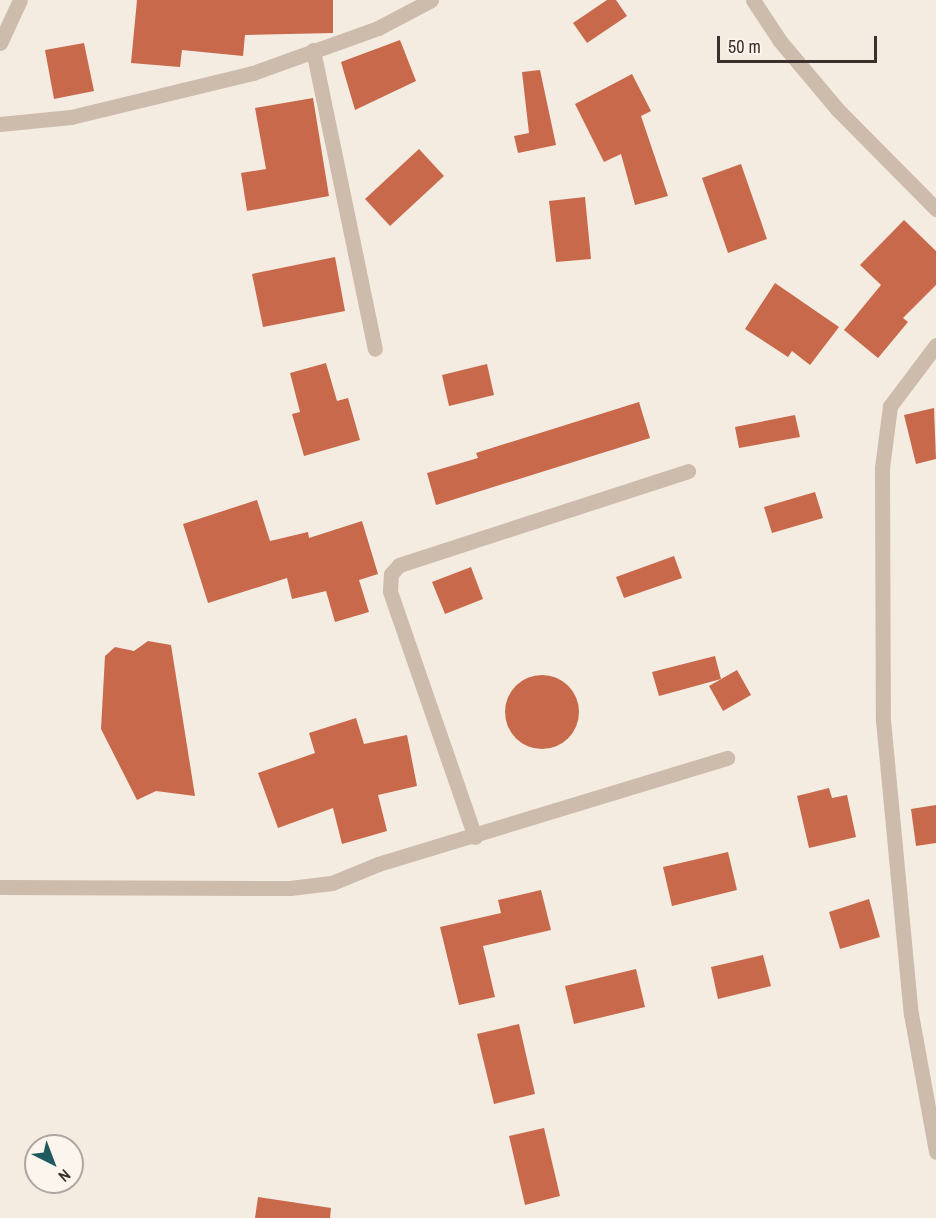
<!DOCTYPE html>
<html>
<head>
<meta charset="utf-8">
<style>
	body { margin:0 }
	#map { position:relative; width:936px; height:1218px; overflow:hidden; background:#f4ebe1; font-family:"Archivo Narrow",sans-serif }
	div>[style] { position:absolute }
	.building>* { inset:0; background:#c8694b }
	.round { border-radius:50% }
	.minor>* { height:15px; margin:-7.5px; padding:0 7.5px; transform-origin:7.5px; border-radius:7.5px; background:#cdbbac }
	span { translate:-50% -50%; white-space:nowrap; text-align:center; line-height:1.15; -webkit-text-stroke:4.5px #fbf5ee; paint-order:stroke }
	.north { position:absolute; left:24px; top:1134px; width:60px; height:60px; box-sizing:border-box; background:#fbf5ee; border:2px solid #aea6a0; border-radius:50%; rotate:138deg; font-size:16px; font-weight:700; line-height:24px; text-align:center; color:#3b302b }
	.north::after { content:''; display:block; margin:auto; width:21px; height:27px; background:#1f5a5e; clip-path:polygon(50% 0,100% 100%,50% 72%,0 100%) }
	.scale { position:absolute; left:717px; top:36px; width:160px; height:27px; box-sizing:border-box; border:3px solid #3b302b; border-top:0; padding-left:8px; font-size:18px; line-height:21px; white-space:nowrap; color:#3b302b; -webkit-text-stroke:4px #fbf5ee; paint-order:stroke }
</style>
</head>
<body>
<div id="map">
	<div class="building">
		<i style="clip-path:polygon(137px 0,333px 0,333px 33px,245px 35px,243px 56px,182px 50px,180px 67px,131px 63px)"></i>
		<i style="clip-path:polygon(607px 0,616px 0,627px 16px,587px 43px,573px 23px)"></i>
		<i style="clip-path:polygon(400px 40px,416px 81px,355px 110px,341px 62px)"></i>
		<i style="clip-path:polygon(84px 43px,94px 91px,54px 99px,45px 50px)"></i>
		<i style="clip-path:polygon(540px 70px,556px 145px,518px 153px,514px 136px,529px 133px,522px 72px)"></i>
		<i style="clip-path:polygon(632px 74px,651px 111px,641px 116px,668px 196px,635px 205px,621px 154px,604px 162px,575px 104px)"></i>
		<i style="clip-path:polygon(313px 98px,329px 196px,247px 211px,241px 173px,266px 169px,255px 108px)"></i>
		<i style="clip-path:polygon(419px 149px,444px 176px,390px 226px,365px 199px)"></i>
		<i style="clip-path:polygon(741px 164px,767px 239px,728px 253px,702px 178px)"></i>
		<i style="clip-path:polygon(585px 197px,591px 259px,556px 262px,549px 201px)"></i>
		<i style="clip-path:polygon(904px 220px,936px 251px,936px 285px,903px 318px,908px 322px,878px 358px,844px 330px,881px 285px,860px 265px)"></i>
		<i style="clip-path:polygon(335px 257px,345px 311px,263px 327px,252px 274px)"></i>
		<i style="clip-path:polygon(775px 283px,839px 327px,810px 365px,792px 351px,788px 357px,745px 329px)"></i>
		<i style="clip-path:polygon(326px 363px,337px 401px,348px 398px,360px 440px,304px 456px,292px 414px,300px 412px,290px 373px)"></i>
		<i style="clip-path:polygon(487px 364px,494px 395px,449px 406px,442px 375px)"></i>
		<i style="clip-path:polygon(639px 402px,650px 438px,436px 505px,427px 473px,478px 458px,476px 453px)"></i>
		<i style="clip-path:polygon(934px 408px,936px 459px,916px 464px,904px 415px)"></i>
		<i style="clip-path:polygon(795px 415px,800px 437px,739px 448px,735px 427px)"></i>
		<i style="clip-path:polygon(815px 492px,823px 518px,772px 533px,764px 507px)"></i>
		<i style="clip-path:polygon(257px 500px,270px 541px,308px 532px,309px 538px,362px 521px,378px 574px,359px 580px,369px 612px,335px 622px,326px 591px,292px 599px,287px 578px,208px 603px,183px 524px)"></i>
		<i style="clip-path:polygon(674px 556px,682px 578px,624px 598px,616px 577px)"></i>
		<i style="clip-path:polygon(471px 567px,483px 599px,445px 614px,432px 582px)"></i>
		<i style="clip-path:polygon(148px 641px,171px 645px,195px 796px,156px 791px,137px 800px,101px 729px,105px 656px,115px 647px,134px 651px)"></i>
		<i style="clip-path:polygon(715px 656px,721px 679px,659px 696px,652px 672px)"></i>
		<i style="clip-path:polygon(737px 670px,751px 695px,723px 711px,709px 686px)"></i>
		<i class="round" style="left:505px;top:675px;width:74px;height:74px"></i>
		<i style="clip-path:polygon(356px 718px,364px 744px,407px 735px,417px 786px,378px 795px,387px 831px,342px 844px,333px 808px,278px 828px,258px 773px,315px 753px,309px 733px)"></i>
		<i style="clip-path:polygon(829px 788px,832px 798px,847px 795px,856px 837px,809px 848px,797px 796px)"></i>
		<i style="clip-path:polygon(936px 805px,936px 843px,916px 846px,911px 809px)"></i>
		<i style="clip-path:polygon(728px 852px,737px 890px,672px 906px,663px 867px)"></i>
		<i style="clip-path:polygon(541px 890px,551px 930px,483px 946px,495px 997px,459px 1005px,440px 927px,501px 913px,498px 900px)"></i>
		<i style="clip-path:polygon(869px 899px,880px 937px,840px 949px,829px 912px)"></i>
		<i style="clip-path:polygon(763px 955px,771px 986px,718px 999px,711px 967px)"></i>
		<i style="clip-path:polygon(636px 969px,645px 1007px,574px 1024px,565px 986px)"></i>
		<i style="clip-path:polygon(519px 1024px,535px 1094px,494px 1104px,477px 1034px)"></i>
		<i style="clip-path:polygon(544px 1128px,560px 1196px,525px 1205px,509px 1136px)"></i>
		<i style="clip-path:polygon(258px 1197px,331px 1208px,330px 1218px,255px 1218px)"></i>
	</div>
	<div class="minor">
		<i style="left:753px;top:0;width:49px;rotate:56.6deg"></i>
		<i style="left:780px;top:41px;width:89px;rotate:50deg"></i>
		<i style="left:837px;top:109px;width:141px;rotate:45.3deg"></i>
		<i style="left:0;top:43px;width:47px;rotate:-65.1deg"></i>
		<i style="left:313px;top:50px;width:305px;rotate:78.3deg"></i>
		<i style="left:0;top:124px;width:71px;rotate:-5.6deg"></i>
		<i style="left:71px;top:117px;width:187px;rotate:-13.6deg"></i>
		<i style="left:253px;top:73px;width:133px;rotate:-19.8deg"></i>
		<i style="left:378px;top:28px;width:60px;rotate:-27.8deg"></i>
		<i style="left:936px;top:345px;width:76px;rotate:127deg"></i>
		<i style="left:890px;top:406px;width:63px;rotate:97.4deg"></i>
		<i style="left:882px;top:468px;width:252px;rotate:89.8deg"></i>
		<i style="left:883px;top:720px;width:295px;rotate:84.6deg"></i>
		<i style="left:911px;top:1014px;width:140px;rotate:79.7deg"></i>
		<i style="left:475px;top:837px;width:260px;rotate:-109.1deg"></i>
		<i style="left:390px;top:591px;width:17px;rotate:-87deg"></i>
		<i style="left:391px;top:574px;width:12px;rotate:-48deg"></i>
		<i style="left:399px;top:565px;width:304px;rotate:-18deg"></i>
		<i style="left:0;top:887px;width:290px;rotate:0.2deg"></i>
		<i style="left:290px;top:888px;width:42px;rotate:-6.8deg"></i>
		<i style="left:332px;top:883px;width:50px;rotate:-22.4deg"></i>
		<i style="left:378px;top:864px;width:365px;rotate:-16.9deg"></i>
	</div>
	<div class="north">N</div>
	<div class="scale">50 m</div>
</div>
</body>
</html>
